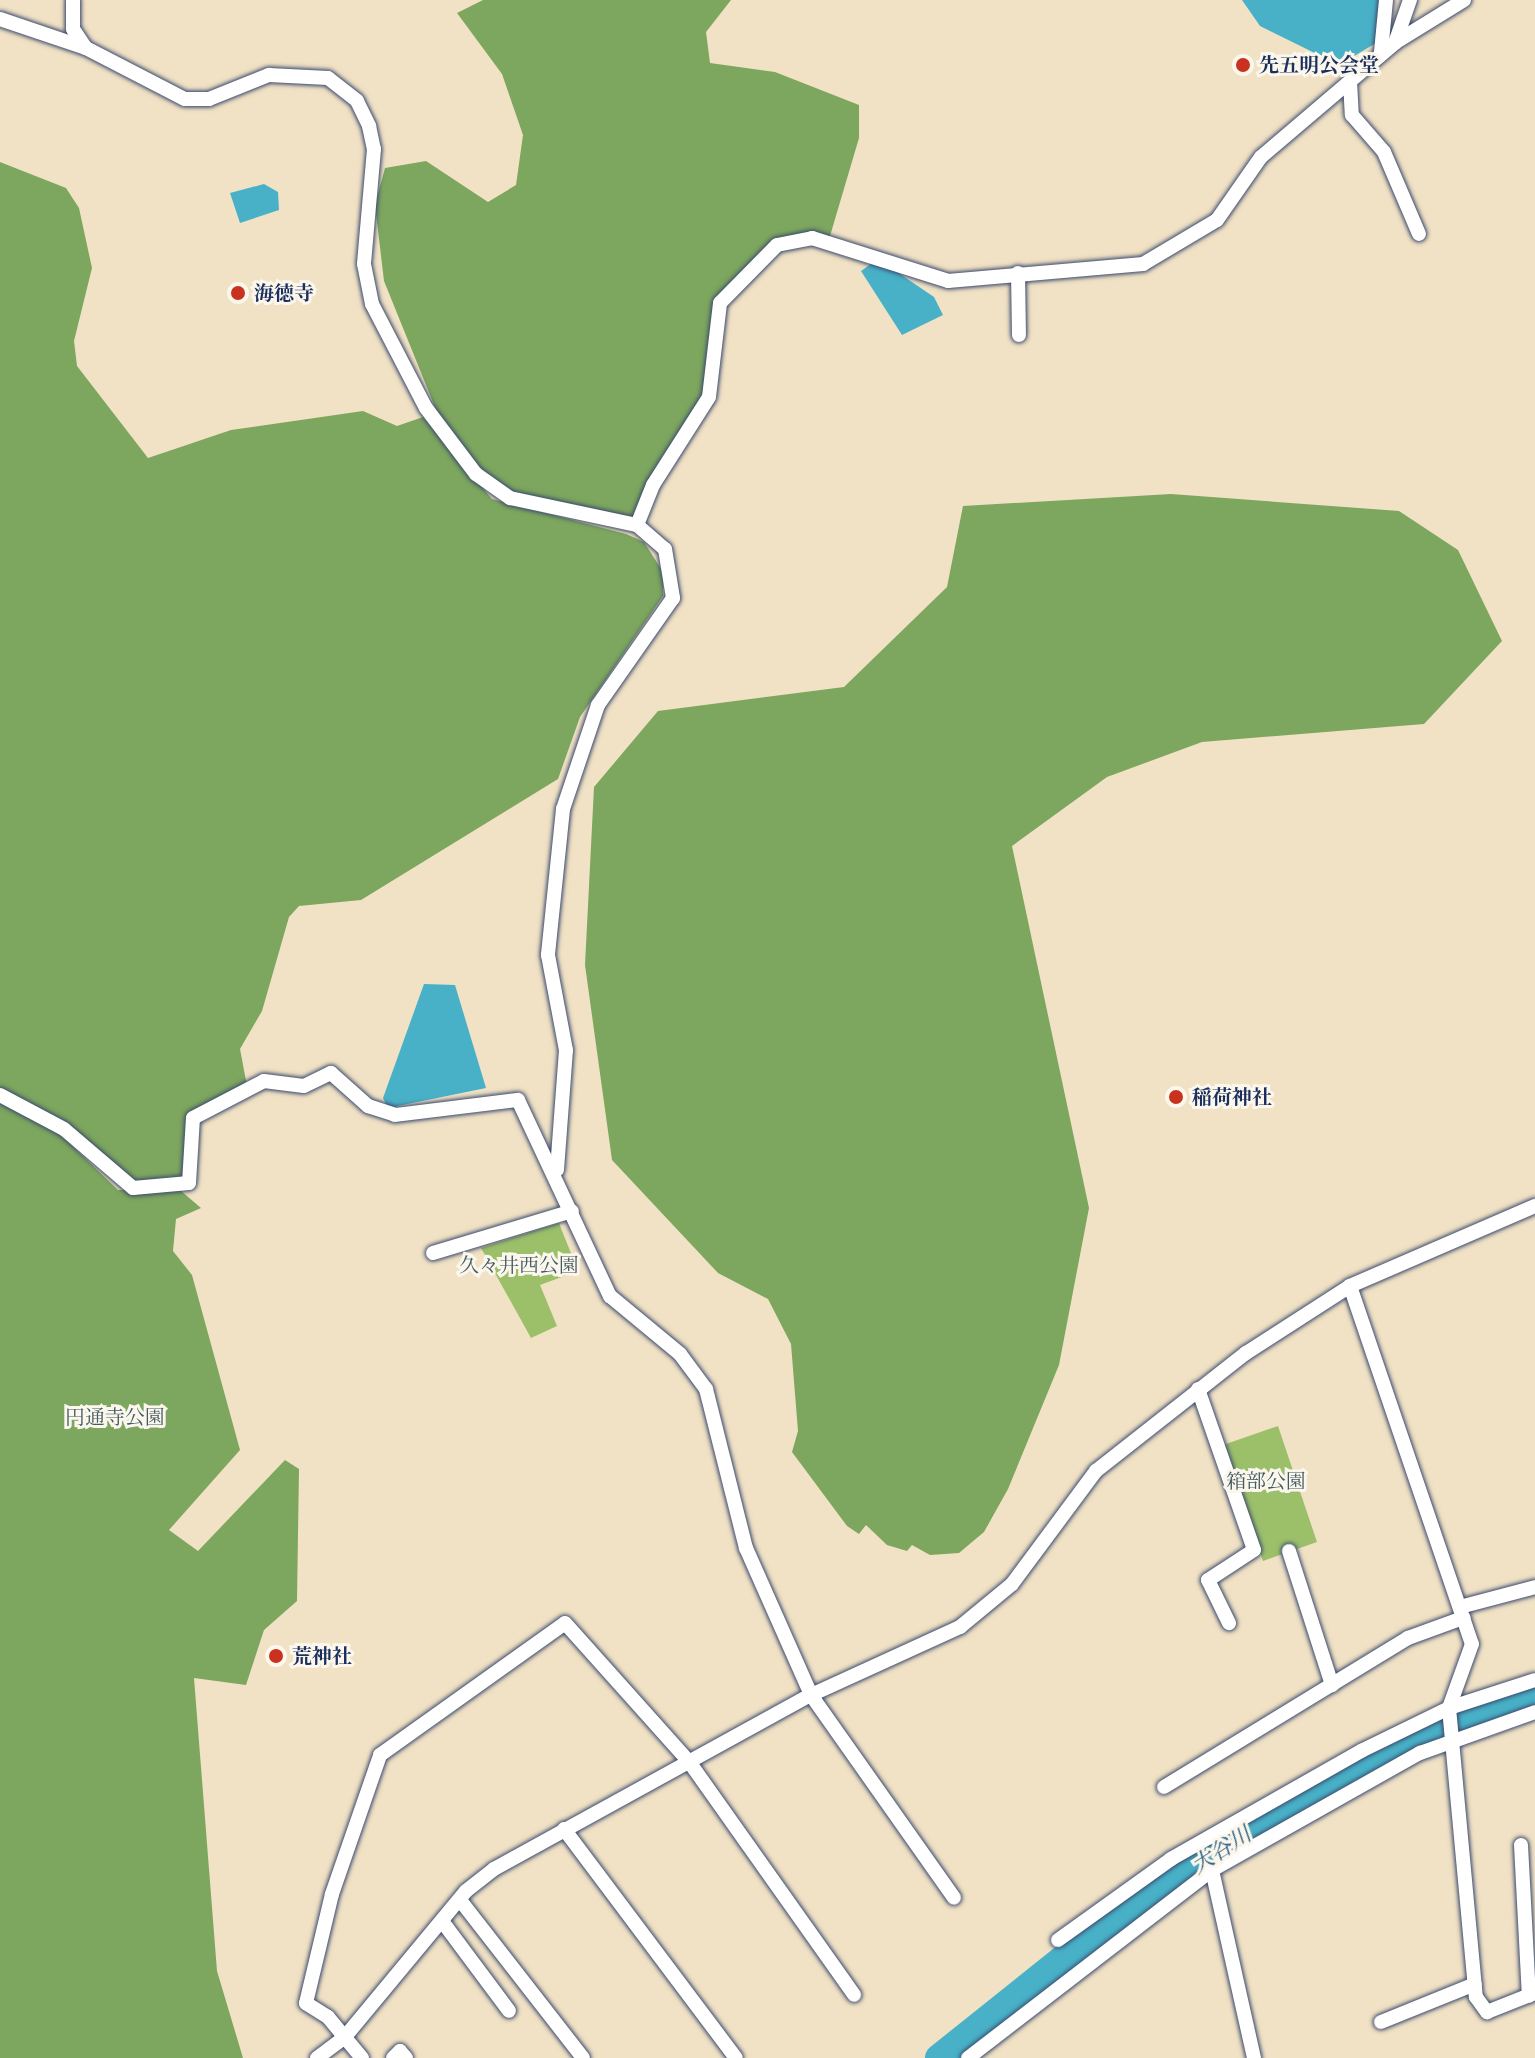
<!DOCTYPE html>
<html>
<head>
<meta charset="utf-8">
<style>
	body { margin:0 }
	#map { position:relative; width:1535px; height:2058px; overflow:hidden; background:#f1e2c5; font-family:"Libre Caslon Text","Noto Serif JP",serif }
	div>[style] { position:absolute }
	.green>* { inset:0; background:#9cc06a }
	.forest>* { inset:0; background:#7da65e }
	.water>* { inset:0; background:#48b1c7 }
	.river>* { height:28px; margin:-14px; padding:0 14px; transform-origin:14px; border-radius:14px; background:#48b1c7 }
	.roads { filter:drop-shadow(0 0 2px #3b4a6d) drop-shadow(0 0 2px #3b4a6d) }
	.minor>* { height:14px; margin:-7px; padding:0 7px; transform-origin:7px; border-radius:7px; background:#fff }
	.dots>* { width:22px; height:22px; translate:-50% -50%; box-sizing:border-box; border:4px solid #fbf7ec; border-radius:50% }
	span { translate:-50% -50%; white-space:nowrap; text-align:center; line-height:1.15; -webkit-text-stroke:6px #fbf7ec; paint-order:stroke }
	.poi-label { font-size:20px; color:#1b2f5e; font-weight:700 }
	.left { translate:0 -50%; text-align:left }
	.park-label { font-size:20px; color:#425a62 }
	.water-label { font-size:22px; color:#2b5c83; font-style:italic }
</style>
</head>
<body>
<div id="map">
	<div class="green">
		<i style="clip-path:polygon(559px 1223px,578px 1271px,540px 1285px,557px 1326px,531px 1338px,481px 1248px)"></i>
		<i style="clip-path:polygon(1278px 1426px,1317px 1542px,1263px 1561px,1223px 1445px)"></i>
	</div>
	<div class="forest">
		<i style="clip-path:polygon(483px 0,731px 0,706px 32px,710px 63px,775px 72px,859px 105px,859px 138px,830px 236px,778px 240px,720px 303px,715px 368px,637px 525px,556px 513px,476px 474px,443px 427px,384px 281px,375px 205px,385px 168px,426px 161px,488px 202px,516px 185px,523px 135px,502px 74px,457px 13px)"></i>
		<i style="clip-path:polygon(0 162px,66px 188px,79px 208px,92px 268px,74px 341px,77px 366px,148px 458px,231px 430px,363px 411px,397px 426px,423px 417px,492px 499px,626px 534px,644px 542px,663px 572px,663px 596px,580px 717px,558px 779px,361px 900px,299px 906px,289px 917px,262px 1011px,240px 1049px,247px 1086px,192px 1116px,183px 1177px,140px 1186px,0 1088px)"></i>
		<i style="clip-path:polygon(1171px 494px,1399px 511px,1458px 550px,1502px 641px,1424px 724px,1202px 742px,1107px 777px,1012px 846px,1089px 1208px,1059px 1365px,1008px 1489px,984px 1532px,959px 1553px,930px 1555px,912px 1545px,907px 1551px,887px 1545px,866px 1525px,859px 1534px,847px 1526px,792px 1452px,798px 1431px,791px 1344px,768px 1299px,718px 1273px,612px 1160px,585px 965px,594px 787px,658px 711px,844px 687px,947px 587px,963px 506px)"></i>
		<i style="clip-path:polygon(0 1102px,60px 1134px,118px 1190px,180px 1190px,201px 1208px,176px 1219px,173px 1251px,192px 1275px,240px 1450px,169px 1530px,198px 1551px,285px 1460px,299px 1469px,297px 1601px,264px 1630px,246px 1685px,194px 1678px,217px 1971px,243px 2058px,0 2058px)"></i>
	</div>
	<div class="water">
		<i style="clip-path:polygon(1242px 0,1381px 0,1376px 43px,1339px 65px,1260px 26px)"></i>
		<i style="clip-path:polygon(264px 184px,278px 192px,279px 210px,240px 223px,230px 193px)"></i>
		<i style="clip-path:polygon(878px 259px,934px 297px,943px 315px,902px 335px,861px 271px)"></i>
		<i style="clip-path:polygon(424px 984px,455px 985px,486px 1088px,388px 1108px,383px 1098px)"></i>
	</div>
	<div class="river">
		<i style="left:939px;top:2058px;width:210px;rotate:-38.6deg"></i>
		<i style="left:1103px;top:1927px;width:183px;rotate:-33.2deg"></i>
		<i style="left:1256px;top:1827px;width:225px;rotate:-28.2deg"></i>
		<i style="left:1454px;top:1721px;width:85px;rotate:-17.8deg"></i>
	</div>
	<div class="roads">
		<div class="minor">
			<i style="left:73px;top:0;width:29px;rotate:90deg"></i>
			<i style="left:73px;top:29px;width:23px;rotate:56deg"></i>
			<i style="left:0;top:19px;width:91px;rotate:18.6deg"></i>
			<i style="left:86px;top:48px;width:111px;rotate:27.3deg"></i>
			<i style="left:185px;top:99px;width:24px"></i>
			<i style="left:209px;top:99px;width:65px;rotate:-21.8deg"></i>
			<i style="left:269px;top:75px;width:59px;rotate:2.9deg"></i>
			<i style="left:328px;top:78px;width:37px;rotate:38deg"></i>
			<i style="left:357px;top:101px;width:28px;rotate:64deg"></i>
			<i style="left:369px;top:126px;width:24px;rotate:78deg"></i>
			<i style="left:374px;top:149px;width:115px;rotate:95deg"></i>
			<i style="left:364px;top:264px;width:41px;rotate:78.7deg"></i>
			<i style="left:372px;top:304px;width:117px;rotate:62.6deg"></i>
			<i style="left:426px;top:408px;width:83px;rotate:52.9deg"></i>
			<i style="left:476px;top:474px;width:42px;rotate:35.2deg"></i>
			<i style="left:510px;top:498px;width:130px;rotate:12deg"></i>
			<i style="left:637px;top:525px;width:37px;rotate:41deg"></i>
			<i style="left:665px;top:549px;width:50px;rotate:80.7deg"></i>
			<i style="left:673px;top:598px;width:131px;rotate:125deg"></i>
			<i style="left:598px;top:705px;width:110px;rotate:108.6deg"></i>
			<i style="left:563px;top:809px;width:147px;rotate:95.9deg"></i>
			<i style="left:548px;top:955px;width:97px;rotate:79.3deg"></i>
			<i style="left:566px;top:1050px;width:120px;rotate:94.3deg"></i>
			<i style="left:1396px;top:42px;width:80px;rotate:-31.7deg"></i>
			<i style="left:1381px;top:52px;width:52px;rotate:-84.5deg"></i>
			<i style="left:1350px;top:81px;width:34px;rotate:87deg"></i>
			<i style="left:1352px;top:115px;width:49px;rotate:49.1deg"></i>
			<i style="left:1384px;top:152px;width:89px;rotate:66.9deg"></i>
			<i style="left:1018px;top:273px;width:62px;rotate:89.1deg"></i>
			<i style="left:637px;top:525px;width:43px;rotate:-68.2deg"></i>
			<i style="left:653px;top:485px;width:104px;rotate:-57.5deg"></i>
			<i style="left:709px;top:397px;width:95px;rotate:-83.3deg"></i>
			<i style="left:720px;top:303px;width:81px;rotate:-45.5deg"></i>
			<i style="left:777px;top:245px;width:36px;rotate:-11deg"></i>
			<i style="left:812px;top:238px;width:143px;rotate:17.5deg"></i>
			<i style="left:948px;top:281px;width:196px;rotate:-5deg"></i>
			<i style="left:1143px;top:264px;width:86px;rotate:-30.7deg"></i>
			<i style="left:1217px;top:220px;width:77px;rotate:-55.1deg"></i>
			<i style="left:1261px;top:157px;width:176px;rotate:-40.4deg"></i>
			<i style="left:1395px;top:43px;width:46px;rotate:-70.8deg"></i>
			<i style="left:0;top:1095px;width:72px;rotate:28deg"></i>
			<i style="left:64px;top:1129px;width:91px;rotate:40.5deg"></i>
			<i style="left:133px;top:1188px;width:56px;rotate:-5.1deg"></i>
			<i style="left:189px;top:1183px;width:65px;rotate:-86.5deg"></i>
			<i style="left:193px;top:1118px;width:80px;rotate:-27.5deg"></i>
			<i style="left:264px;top:1081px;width:40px;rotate:7.1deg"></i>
			<i style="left:304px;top:1086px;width:30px;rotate:-26deg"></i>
			<i style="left:331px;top:1073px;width:50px;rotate:41.7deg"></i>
			<i style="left:368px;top:1106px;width:28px;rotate:18deg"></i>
			<i style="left:395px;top:1115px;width:124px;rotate:-7deg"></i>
			<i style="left:518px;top:1100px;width:217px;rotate:64.9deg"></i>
			<i style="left:610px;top:1296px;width:91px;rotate:39.6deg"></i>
			<i style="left:680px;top:1354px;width:44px;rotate:53.4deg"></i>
			<i style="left:706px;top:1389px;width:164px;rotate:75.9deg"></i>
			<i style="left:746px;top:1548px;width:161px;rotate:66.1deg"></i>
			<i style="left:811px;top:1695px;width:248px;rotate:54.8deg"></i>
			<i style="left:433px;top:1253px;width:145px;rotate:-16.8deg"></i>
			<i style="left:1350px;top:1286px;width:378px;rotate:71.2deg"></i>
			<i style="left:1472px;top:1644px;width:68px;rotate:109.8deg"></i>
			<i style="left:1449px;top:1708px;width:290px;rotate:84.7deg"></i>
			<i style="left:1476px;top:1997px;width:19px;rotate:54deg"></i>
			<i style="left:1487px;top:2012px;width:52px;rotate:-21.6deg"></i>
			<i style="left:1198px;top:1389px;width:170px;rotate:70.8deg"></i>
			<i style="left:1254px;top:1550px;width:55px;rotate:146.9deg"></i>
			<i style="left:1208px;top:1580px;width:48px;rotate:64deg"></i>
			<i style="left:1289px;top:1551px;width:141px;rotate:72.2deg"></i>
			<i style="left:1460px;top:1607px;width:78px;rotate:-14.9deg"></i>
			<i style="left:1164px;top:1787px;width:286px;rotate:-31.4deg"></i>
			<i style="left:1408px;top:1638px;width:59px;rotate:-20deg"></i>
			<i style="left:564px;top:1829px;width:286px;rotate:53.1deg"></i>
			<i style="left:1521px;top:1845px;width:151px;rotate:87deg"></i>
			<i style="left:1212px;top:1870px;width:193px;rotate:77.4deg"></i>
			<i style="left:460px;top:1900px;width:200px;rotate:52.1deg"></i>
			<i style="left:442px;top:1921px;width:112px;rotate:53.3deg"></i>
			<i style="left:1058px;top:1940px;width:139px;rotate:-35.6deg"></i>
			<i style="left:1171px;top:1859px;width:219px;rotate:-29.6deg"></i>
			<i style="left:1361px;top:1751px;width:98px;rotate:-26deg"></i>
			<i style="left:1449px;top:1708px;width:90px;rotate:-18deg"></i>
			<i style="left:1381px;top:2022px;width:101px;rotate:-22deg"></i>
			<i style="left:317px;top:2058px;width:34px;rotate:-37deg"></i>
			<i style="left:344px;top:2038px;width:191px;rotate:-50.3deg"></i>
			<i style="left:466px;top:1891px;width:36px;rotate:-38deg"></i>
			<i style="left:494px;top:1869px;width:362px;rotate:-28.8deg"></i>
			<i style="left:811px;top:1695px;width:164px;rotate:-24.5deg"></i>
			<i style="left:960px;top:1627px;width:67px;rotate:-39.6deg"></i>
			<i style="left:1012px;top:1584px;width:141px;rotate:-53.4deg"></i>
			<i style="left:1096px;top:1471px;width:191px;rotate:-38.2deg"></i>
			<i style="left:1246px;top:1353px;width:124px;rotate:-32.8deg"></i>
			<i style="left:1350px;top:1286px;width:202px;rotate:-23.4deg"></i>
			<i style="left:362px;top:2058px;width:53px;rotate:-129.7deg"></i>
			<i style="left:328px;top:2017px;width:26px;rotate:-148deg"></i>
			<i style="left:306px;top:2003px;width:112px;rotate:-76.6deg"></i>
			<i style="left:332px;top:1894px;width:147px;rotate:-70.9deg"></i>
			<i style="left:380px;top:1755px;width:227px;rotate:-35.5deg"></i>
			<i style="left:565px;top:1623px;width:188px;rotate:48.2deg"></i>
			<i style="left:690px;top:1763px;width:284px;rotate:54.7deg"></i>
			<i style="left:393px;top:2058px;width:10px;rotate:-45deg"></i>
			<i style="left:400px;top:2051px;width:9px;rotate:49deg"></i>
			<i style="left:968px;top:2058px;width:308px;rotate:-37.6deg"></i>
			<i style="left:1212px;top:1870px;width:239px;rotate:-29.4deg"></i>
			<i style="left:1420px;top:1753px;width:122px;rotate:-19.6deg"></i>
		</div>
	</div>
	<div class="dots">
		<i style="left:1243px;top:65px;background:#c8321e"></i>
		<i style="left:238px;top:293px;background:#c8321e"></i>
		<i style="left:1176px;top:1097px;background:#c8321e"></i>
		<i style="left:276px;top:1656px;background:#c8321e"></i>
	</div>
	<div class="poi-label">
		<span class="left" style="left:1259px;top:65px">先五明公会堂</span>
		<span class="left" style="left:254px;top:293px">海徳寺</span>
		<span class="left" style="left:1192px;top:1097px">稲荷神社</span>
		<span class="left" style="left:292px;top:1656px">荒神社</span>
	</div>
	<div class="park-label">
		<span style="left:519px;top:1265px">久々井西公園</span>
		<span style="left:115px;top:1417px">円通寺公園</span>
		<span style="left:1266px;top:1481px">箱部公園</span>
	</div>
	<div class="water-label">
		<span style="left:1221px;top:1850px;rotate:-33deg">大谷川</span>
	</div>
</div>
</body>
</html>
